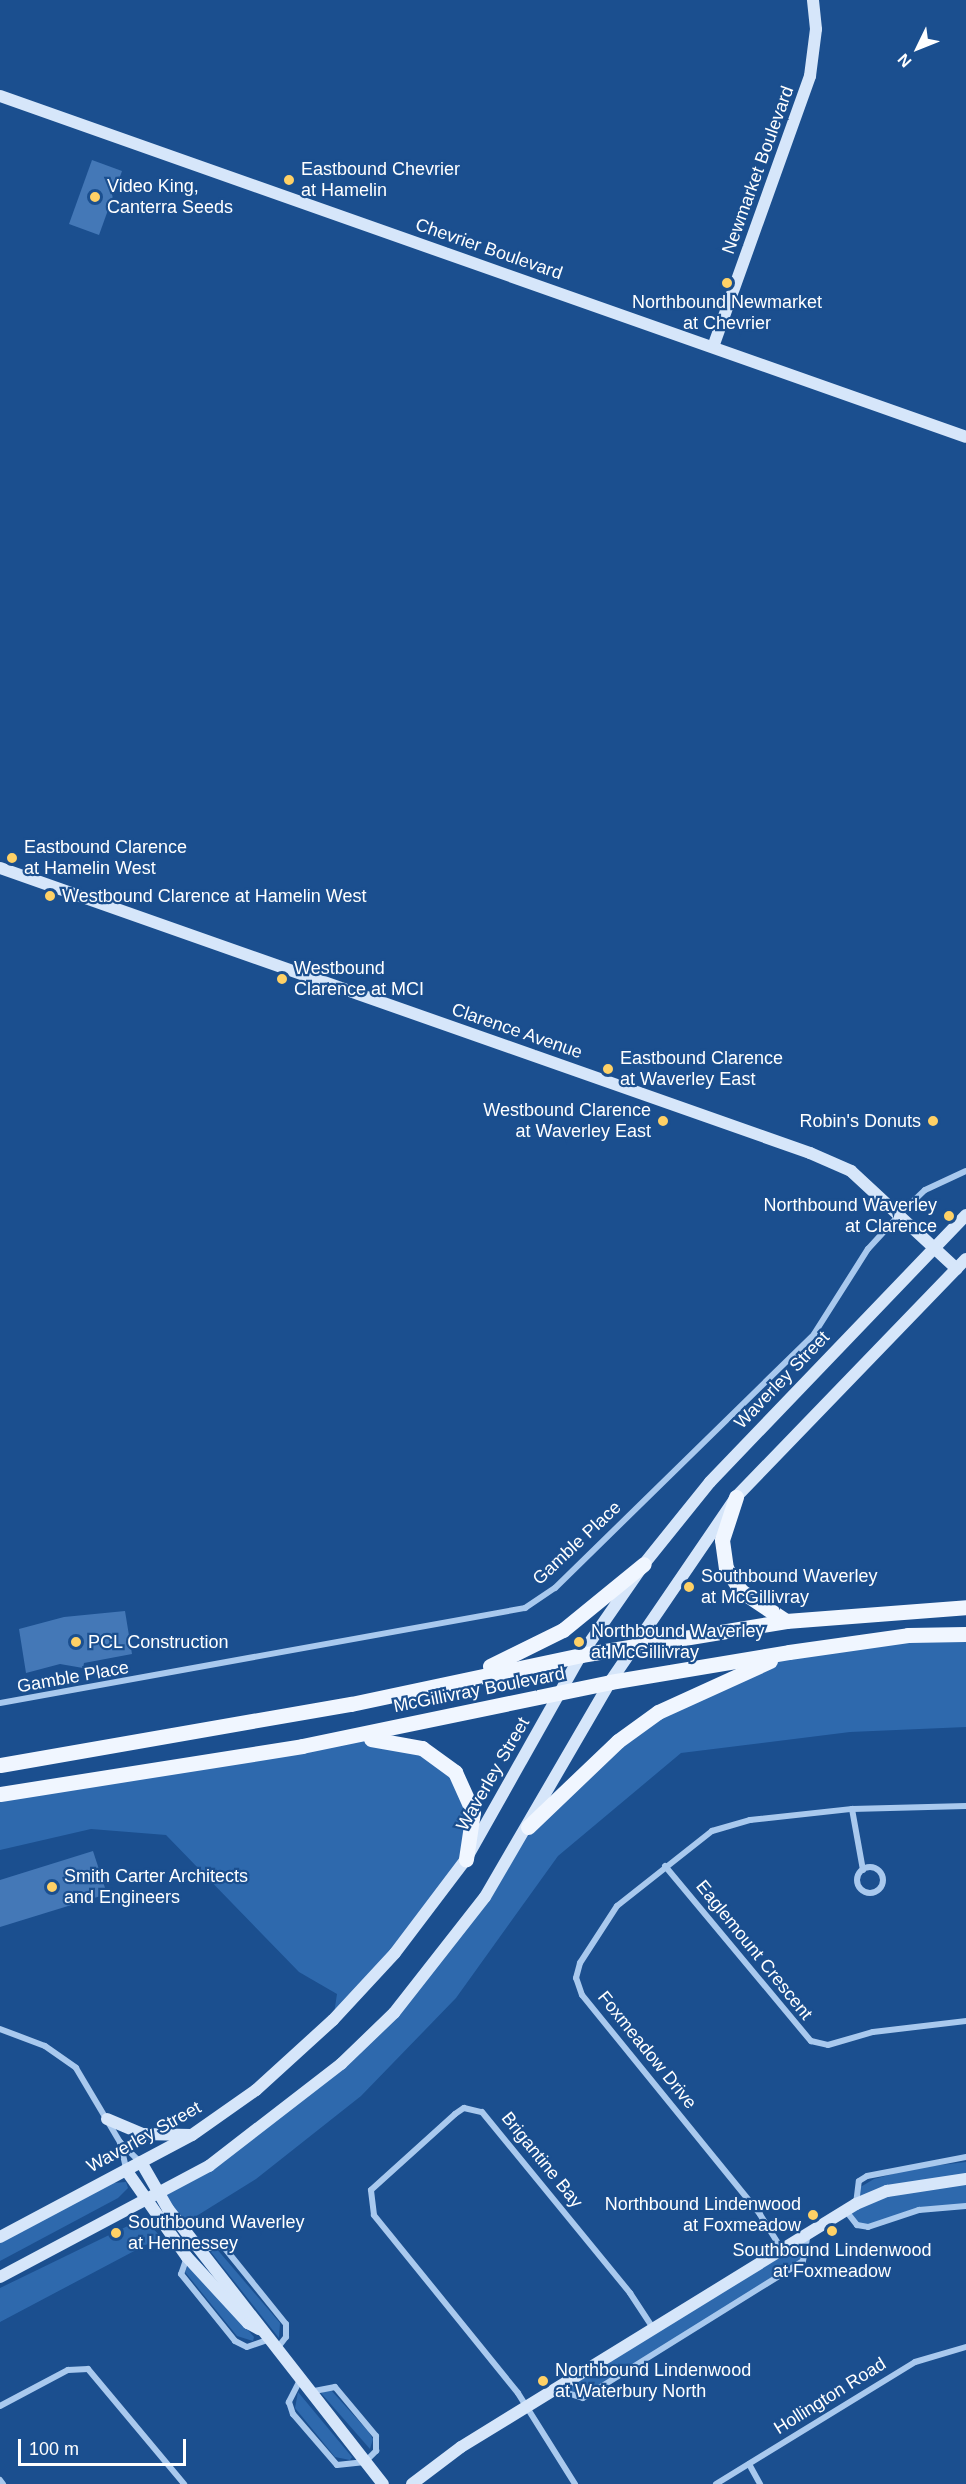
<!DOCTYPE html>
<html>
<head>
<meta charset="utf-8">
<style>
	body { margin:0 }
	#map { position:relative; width:966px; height:2484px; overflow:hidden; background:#1b4f8f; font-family:Helvetica,sans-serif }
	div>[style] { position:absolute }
	.green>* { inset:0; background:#2e69ad }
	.building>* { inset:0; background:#4478b7 }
	.street>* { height:6px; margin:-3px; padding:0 3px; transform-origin:3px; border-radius:3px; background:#a9c9ee }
	.street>.ring { margin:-3px; padding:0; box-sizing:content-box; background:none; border:6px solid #a9c9ee; border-radius:50% }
	.secondary>* { height:12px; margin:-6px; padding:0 6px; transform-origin:6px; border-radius:6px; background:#d6e6fa }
	.primary>* { height:15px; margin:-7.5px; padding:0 7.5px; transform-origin:7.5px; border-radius:7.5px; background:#f0f6ff }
	.dots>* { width:16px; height:16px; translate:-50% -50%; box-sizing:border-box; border:3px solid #1b4f8f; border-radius:50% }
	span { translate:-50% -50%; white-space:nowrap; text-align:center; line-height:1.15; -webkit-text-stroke:4.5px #1b4f8f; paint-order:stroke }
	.poi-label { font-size:18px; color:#fff }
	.left { translate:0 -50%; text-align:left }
	.right { translate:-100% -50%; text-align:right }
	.street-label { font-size:18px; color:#fff }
	.north { position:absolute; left:888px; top:18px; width:60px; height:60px; -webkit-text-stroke:4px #1b4f8f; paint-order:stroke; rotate:227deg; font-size:16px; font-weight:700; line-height:24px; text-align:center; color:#fff }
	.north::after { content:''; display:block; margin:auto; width:21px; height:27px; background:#fff; clip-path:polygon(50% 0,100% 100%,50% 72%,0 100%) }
	.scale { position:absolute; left:18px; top:2439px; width:168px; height:27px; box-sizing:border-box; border:3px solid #fff; border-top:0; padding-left:8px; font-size:18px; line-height:21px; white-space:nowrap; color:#fff; -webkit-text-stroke:4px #1b4f8f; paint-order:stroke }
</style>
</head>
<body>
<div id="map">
	<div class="green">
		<i style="clip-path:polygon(966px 1634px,966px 1727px,850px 1732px,681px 1753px,558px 1856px,456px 1998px,361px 2096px,256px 2179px,182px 2225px,153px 2196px,209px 2166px,394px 2013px,528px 1827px,618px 1741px,789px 1652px)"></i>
		<i style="clip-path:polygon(381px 1738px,441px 1759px,471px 1804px,466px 1859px,333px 2020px,337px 1994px,299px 1972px,166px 1835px,91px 1829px,0 1850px,0 1794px)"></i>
		<i style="clip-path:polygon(966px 2162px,966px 2206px,919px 2210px,868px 2227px,857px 2225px,846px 2211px,856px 2204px,857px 2189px,874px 2179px,915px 2168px)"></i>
		<i style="clip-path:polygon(113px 2183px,126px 2182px,128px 2188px,118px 2198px,0 2261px,0 2243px)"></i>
		<i style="clip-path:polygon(138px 2221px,151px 2226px,166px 2243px,155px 2240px,0 2322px,0 2288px)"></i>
		<i style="clip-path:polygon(808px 2233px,803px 2261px,583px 2398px,555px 2388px)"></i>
		<i style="clip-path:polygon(216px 2248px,280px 2323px,279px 2338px,211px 2252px)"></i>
		<i style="clip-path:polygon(189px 2262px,254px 2337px,253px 2341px,237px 2336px,185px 2272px)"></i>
		<i style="clip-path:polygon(330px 2389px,368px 2431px,373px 2439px,370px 2449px,321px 2393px)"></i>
		<i style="clip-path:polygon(298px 2392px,352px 2457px,350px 2460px,335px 2457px,295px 2408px)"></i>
	</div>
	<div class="building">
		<i style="clip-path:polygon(92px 160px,122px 171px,99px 235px,69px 224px)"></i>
		<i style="clip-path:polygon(125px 1611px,132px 1654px,84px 1663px,83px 1668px,60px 1664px,26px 1673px,19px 1629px,64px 1617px)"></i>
		<i style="clip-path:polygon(93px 1851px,107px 1894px,0 1927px,0 1880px)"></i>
	</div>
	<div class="street">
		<i style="left:0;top:1703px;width:534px;rotate:-10.26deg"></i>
		<i style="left:525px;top:1608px;width:36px;rotate:-34deg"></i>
		<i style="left:555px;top:1588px;width:363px;rotate:-44.4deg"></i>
		<i style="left:814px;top:1334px;width:101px;rotate:-57.6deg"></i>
		<i style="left:868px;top:1249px;width:49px;rotate:-47.5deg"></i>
		<i style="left:901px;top:1213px;width:33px;rotate:-44deg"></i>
		<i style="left:925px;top:1190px;width:45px;rotate:-24.9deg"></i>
		<i style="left:852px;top:1809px;width:62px;rotate:79.8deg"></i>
		<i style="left:665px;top:1866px;width:228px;rotate:50.2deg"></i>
		<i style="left:811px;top:2041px;width:17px;rotate:13deg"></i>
		<i style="left:828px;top:2045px;width:47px;rotate:-16.1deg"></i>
		<i style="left:873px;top:2032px;width:94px;rotate:-6.7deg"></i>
		<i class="ring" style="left:857px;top:1867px;width:20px;height:20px"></i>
		<i style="left:0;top:2029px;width:48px;rotate:20.7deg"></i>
		<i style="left:45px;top:2046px;width:38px;rotate:35deg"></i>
		<i style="left:76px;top:2068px;width:86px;rotate:59.3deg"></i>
		<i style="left:120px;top:2142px;width:28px;rotate:77deg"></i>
		<i style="left:120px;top:2142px;width:28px;rotate:45deg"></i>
		<i style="left:856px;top:2204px;width:23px;rotate:-83deg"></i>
		<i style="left:859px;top:2181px;width:9px;rotate:-32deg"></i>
		<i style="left:867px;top:2176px;width:101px;rotate:-10.9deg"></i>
		<i style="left:846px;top:2211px;width:18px;rotate:52deg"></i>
		<i style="left:857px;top:2225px;width:11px;rotate:10deg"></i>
		<i style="left:868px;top:2227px;width:54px;rotate:-18.4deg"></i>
		<i style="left:919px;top:2210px;width:47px;rotate:-4.9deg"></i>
		<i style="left:781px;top:2248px;width:40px;rotate:-122deg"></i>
		<i style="left:760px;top:2214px;width:282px;rotate:-129.1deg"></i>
		<i style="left:582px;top:1995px;width:18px;rotate:-109deg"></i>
		<i style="left:576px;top:1978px;width:16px;rotate:-75deg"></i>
		<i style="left:580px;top:1963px;width:68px;rotate:-57deg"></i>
		<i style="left:617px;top:1906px;width:121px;rotate:-38.3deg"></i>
		<i style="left:712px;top:1831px;width:40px;rotate:-16deg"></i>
		<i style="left:750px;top:1820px;width:103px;rotate:-6.2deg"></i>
		<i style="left:852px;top:1809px;width:114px;rotate:-1.5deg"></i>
		<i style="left:201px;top:2249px;width:22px;rotate:-8deg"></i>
		<i style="left:223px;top:2246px;width:100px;rotate:51.1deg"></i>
		<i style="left:286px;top:2324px;width:13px;rotate:90deg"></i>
		<i style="left:286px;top:2337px;width:16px;rotate:128deg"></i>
		<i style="left:187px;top:2257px;width:18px;rotate:109deg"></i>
		<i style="left:181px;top:2274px;width:86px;rotate:51.1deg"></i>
		<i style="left:235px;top:2341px;width:13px;rotate:27deg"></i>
		<i style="left:247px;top:2347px;width:21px;rotate:-19deg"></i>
		<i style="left:300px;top:2380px;width:25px;rotate:117deg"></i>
		<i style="left:289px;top:2402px;width:13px;rotate:72deg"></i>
		<i style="left:293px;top:2414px;width:67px;rotate:49.2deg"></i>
		<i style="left:337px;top:2465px;width:28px;rotate:-6deg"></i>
		<i style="left:365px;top:2462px;width:16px;rotate:-45deg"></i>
		<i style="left:376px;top:2451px;width:15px;rotate:-90deg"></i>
		<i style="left:376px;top:2436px;width:64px;rotate:-129.9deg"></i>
		<i style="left:335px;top:2387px;width:25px;rotate:169deg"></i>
		<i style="left:555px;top:2389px;width:29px;rotate:18deg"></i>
		<i style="left:583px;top:2398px;width:259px;rotate:-31.9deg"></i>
		<i style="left:803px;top:2261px;width:27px;rotate:-80deg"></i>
		<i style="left:0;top:2406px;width:77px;rotate:-27.9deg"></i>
		<i style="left:68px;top:2370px;width:20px;rotate:-3deg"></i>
		<i style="left:88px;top:2369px;width:150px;rotate:50.1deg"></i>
		<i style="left:749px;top:2464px;width:23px;rotate:61deg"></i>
		<i style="left:0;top:2480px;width:5px;rotate:53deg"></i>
		<i style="left:575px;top:2484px;width:107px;rotate:-122.1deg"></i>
		<i style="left:518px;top:2393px;width:229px;rotate:-129deg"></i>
		<i style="left:374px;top:2215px;width:25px;rotate:-97deg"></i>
		<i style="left:371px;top:2190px;width:113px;rotate:-42.1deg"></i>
		<i style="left:455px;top:2114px;width:11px;rotate:-34deg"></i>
		<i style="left:464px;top:2108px;width:18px;rotate:13deg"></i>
		<i style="left:482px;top:2112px;width:234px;rotate:50.7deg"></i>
		<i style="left:630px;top:2293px;width:42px;rotate:56.7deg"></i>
		<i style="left:716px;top:2484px;width:233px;rotate:-31.5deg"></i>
		<i style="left:915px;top:2362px;width:53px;rotate:-16.4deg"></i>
	</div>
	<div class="secondary">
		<i style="left:0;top:96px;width:1024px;rotate:19.44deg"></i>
		<i style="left:713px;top:347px;width:288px;rotate:-70.3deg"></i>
		<i style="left:810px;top:76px;width:47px;rotate:-82.7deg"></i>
		<i style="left:816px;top:29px;width:29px;rotate:-96deg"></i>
		<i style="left:0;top:868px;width:859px;rotate:19.38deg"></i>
		<i style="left:810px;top:1153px;width:45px;rotate:23.7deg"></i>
		<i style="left:851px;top:1171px;width:144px;rotate:42.8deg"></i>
		<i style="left:107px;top:2119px;width:38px;rotate:23deg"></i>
		<i style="left:142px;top:2134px;width:49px;rotate:1.2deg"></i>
		<i style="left:141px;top:2162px;width:54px;rotate:60.1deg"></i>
		<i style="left:168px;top:2209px;width:349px;rotate:52deg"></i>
		<i style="left:126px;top:2170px;width:106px;rotate:55deg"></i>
		<i style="left:187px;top:2257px;width:90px;rotate:47.3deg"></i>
		<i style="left:248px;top:2323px;width:13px;rotate:29deg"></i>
		<i style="left:0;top:2237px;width:217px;rotate:-28deg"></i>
		<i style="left:192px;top:2135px;width:78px;rotate:-35.1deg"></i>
		<i style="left:256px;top:2090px;width:104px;rotate:-42.3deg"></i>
		<i style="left:333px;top:2020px;width:91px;rotate:-47.2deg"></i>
		<i style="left:395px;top:1953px;width:118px;rotate:-52.9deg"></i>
		<i style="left:466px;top:1859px;width:234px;rotate:-60.6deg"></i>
		<i style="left:581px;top:1655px;width:111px;rotate:-55.3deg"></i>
		<i style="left:644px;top:1564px;width:105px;rotate:-51.2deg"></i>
		<i style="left:710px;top:1482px;width:370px;rotate:-46.2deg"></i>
		<i style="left:0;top:2277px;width:237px;rotate:-28deg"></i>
		<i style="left:209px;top:2166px;width:167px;rotate:-37.7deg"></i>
		<i style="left:341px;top:2064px;width:74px;rotate:-43.9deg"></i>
		<i style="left:394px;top:2013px;width:147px;rotate:-51.9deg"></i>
		<i style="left:485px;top:1897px;width:249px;rotate:-59.8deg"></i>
		<i style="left:610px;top:1682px;width:224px;rotate:-55.7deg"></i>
		<i style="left:736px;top:1497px;width:331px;rotate:-46deg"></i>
		<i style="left:412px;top:2484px;width:61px;rotate:-37.1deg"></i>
		<i style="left:461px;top:2447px;width:464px;rotate:-31.6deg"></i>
		<i style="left:856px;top:2204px;width:34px;rotate:-23deg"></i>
		<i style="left:887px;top:2191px;width:80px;rotate:-8.6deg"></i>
	</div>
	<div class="primary">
		<i style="left:736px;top:1497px;width:45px;rotate:108deg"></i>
		<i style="left:722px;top:1540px;width:28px;rotate:82deg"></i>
		<i style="left:726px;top:1568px;width:27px;rotate:57deg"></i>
		<i style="left:741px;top:1591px;width:54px;rotate:33.7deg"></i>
		<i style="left:490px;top:1666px;width:81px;rotate:-26.3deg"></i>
		<i style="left:563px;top:1630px;width:104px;rotate:-39.2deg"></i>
		<i style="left:371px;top:1739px;width:52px;rotate:10deg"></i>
		<i style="left:422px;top:1748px;width:41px;rotate:36deg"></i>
		<i style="left:455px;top:1772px;width:44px;rotate:65.8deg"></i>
		<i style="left:473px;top:1812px;width:48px;rotate:98.5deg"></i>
		<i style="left:0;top:1765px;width:356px;rotate:-9.9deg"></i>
		<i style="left:351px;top:1704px;width:235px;rotate:-12deg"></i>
		<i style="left:581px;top:1655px;width:208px;rotate:-9.4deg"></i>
		<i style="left:786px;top:1621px;width:181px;rotate:-4.4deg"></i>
		<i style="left:0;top:1794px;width:306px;rotate:-9deg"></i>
		<i style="left:302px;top:1746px;width:315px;rotate:-11.7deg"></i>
		<i style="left:610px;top:1682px;width:181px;rotate:-9.5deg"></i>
		<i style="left:789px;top:1652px;width:120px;rotate:-8.1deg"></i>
		<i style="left:908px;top:1635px;width:58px;rotate:-1deg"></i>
		<i style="left:528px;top:1827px;width:124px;rotate:-43.7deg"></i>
		<i style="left:618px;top:1741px;width:49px;rotate:-35.9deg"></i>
		<i style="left:658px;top:1712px;width:123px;rotate:-24.5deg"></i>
	</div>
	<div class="dots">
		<i style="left:289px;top:180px;background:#ffd166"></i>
		<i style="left:95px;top:197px;background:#ffd166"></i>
		<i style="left:727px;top:283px;background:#ffd166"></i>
		<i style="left:12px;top:858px;background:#ffd166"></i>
		<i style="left:50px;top:896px;background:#ffd166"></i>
		<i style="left:282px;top:979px;background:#ffd166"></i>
		<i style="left:608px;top:1069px;background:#ffd166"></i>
		<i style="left:663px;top:1121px;background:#ffd166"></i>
		<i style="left:933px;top:1121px;background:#ffd166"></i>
		<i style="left:949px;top:1216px;background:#ffd166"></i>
		<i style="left:689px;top:1587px;background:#ffd166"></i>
		<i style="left:76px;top:1642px;background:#ffd166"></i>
		<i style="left:579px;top:1642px;background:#ffd166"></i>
		<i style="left:52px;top:1887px;background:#ffd166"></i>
		<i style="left:813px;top:2215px;background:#ffd166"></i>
		<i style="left:832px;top:2231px;background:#ffd166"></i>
		<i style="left:116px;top:2233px;background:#ffd166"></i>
		<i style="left:543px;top:2381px;background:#ffd166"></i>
	</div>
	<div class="poi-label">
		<span class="left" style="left:301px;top:180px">Eastbound Chevrier<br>at Hamelin</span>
		<span class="left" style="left:107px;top:197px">Video King,<br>Canterra Seeds</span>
		<span style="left:727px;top:313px">Northbound Newmarket<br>at Chevrier</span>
		<span class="left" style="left:24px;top:858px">Eastbound Clarence<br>at Hamelin West</span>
		<span class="left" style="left:62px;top:896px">Westbound Clarence at Hamelin West</span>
		<span class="left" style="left:294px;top:979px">Westbound<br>Clarence at MCI</span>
		<span class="left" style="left:620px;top:1069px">Eastbound Clarence<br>at Waverley East</span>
		<span class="right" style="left:651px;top:1121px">Westbound Clarence<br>at Waverley East</span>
		<span class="right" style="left:921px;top:1121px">Robin's Donuts</span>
		<span class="right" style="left:937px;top:1216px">Northbound Waverley<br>at Clarence</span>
		<span class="left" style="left:701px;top:1587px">Southbound Waverley<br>at McGillivray</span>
		<span class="left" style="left:591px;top:1642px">Northbound Waverley<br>at McGillivray</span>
		<span class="left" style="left:88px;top:1642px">PCL Construction</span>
		<span class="left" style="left:64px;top:1887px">Smith Carter Architects<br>and Engineers</span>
		<span class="right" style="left:801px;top:2215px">Northbound Lindenwood<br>at Foxmeadow</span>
		<span class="left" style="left:128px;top:2233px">Southbound Waverley<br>at Hennessey</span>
		<span style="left:832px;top:2261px">Southbound Lindenwood<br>at Foxmeadow</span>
		<span class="left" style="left:555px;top:2381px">Northbound Lindenwood<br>at Waterbury North</span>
	</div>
	<div class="street-label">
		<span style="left:758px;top:170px;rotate:-70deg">Newmarket Boulevard</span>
		<span style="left:489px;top:249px;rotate:19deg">Chevrier Boulevard</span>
		<span style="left:517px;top:1031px;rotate:19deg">Clarence Avenue</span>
		<span style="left:782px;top:1380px;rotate:-46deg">Waverley Street</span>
		<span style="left:577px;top:1543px;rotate:-43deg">Gamble Place</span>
		<span style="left:73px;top:1677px;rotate:-10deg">Gamble Place</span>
		<span style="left:479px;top:1690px;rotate:-11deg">McGillivray Boulevard</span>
		<span style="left:493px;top:1774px;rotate:-60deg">Waverley Street</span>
		<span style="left:754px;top:1950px;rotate:51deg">Eaglemount Crescent</span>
		<span style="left:647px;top:2050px;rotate:51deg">Foxmeadow Drive</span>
		<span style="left:144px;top:2137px;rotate:-29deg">Waverley Street</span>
		<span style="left:542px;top:2160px;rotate:51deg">Brigantine Bay</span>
		<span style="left:830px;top:2396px;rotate:-32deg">Hollington Road</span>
	</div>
	<div class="north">N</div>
	<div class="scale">100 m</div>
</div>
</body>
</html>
